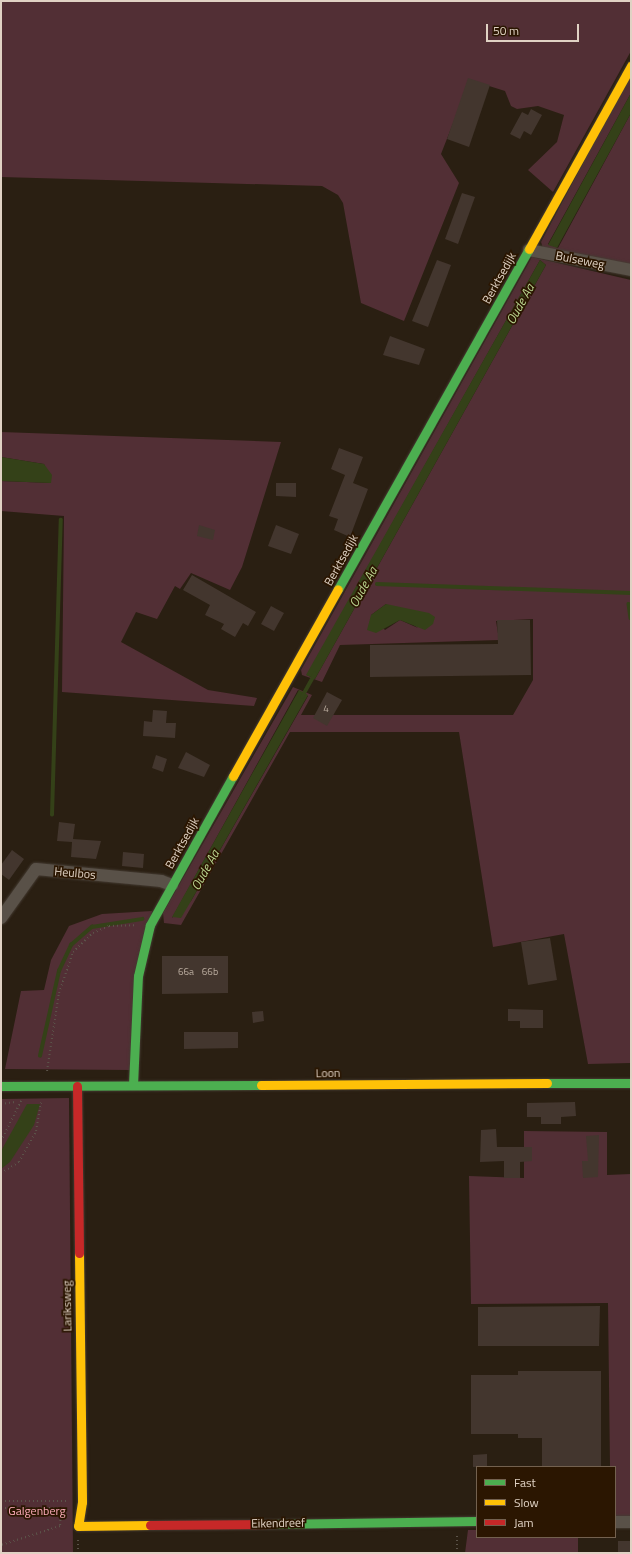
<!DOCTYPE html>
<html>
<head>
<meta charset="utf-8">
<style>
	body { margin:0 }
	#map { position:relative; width:632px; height:1554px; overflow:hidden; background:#2a1f12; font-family:"Titillium Web",sans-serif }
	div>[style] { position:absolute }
	.green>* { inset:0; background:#522f35 }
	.water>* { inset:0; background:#344118 }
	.stream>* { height:3.5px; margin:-1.75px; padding:0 1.75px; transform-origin:1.75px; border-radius:1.75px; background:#344118 }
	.building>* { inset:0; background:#43362e }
	.path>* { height:2px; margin-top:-1px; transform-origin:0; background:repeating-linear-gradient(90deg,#5b5349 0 1px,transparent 0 4px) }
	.roads { filter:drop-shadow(0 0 1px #443b32) drop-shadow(0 0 1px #443b32) }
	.street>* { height:12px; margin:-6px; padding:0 6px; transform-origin:6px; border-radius:6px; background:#595148 }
	.fast>* { height:9px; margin:-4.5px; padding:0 4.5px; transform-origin:4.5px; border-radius:4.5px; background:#4caf50 }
	.slow>* { height:9px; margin:-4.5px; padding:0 4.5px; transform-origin:4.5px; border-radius:4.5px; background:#ffc107 }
	.jam>* { height:9px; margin:-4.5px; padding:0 4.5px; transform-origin:4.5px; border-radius:4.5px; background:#c62828 }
	span { translate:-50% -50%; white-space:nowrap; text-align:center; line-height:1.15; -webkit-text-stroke:3.5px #2b1601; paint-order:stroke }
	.number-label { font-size:10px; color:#b9ab9e }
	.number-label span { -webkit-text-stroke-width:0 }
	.street-label { font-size:12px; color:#e0d2c4 }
	.park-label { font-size:12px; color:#feacbb }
	.water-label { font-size:13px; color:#b9d48e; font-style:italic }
	.frame { position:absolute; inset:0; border:2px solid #e0d2c4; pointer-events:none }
	.legend { position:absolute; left:476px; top:1466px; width:140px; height:72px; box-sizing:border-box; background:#2b1601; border:1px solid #73614f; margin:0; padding:5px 7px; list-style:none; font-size:12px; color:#e0d2c4 }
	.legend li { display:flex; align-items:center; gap:8px; height:20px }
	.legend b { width:20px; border:1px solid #73614f }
	.scale { position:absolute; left:486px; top:24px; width:93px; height:18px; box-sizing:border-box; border:2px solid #e0d2c4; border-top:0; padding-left:5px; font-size:12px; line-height:14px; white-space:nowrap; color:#e0d2c4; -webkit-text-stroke:3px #2b1601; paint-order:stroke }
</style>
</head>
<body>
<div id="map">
	<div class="green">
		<i style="clip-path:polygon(1px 1px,631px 1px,631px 51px,553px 192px,528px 170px,557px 142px,564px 115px,538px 106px,517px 109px,511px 106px,505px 91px,470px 80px,441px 154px,459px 183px,404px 321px,361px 303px,343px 203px,338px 195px,322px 186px,1px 177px)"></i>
		<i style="clip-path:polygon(631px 73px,631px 93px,548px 244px,558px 248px,631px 113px,631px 265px,543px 248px,541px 242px)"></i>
		<i style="clip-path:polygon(evenodd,532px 257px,631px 280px,631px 1063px,588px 1064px,564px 934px,493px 947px,459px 732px,290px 732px,181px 925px,164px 923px,163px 913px,293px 687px,312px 695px,301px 715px,513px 715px,533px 680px,533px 619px,496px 621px,499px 640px,340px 645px,322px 682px,302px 675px,301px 670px,532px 257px,540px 260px,546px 265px,315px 679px,307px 675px,540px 260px,532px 257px,386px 604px,418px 628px,400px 620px,385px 630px,371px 615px,386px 604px,532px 257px,298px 690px,308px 696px,191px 901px,172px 918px,298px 690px)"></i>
		<i style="clip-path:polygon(1px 432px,281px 442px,242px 567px,230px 590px,191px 573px,180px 589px,175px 586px,157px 619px,136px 612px,121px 642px,208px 690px,257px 698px,254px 706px,62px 692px,64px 516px,1px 511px,1px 481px,51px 483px,44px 464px,1px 457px)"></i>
		<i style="clip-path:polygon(152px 911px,131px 1070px,5px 1069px,21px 991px,44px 990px,51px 960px,69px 926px,102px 914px)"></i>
		<i style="clip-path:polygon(69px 1098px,73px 1553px,1px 1553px,1px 1099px)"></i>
		<i style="clip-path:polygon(524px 1131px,607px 1132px,607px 1175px,631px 1174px,631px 1518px,615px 1518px,615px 1467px,610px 1467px,608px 1303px,471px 1304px,469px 1176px,524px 1178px)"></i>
		<i style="clip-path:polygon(468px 1530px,477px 1530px,477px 1537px,578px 1537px,578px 1553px,465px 1553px)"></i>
	</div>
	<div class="water">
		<i style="clip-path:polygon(631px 93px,631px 113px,557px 248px,548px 245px)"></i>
		<i style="clip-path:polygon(540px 260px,546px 265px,315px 679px,306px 675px)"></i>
		<i style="clip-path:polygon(1px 457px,44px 464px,52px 475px,51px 483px,1px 481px)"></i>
		<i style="clip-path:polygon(386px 604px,429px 613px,435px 617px,433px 624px,425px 630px,400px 620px,376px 633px,367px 630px,371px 615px)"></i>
		<i style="clip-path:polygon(299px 690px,308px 695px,191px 901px,181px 918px,172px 917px)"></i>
		<i style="clip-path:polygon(27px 1104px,40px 1104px,34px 1125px,10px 1162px,1px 1169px,1px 1151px)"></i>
	</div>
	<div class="stream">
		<i style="left:377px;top:584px;width:254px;rotate:2deg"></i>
		<i style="left:629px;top:604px;width:14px;rotate:82deg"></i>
		<i style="left:302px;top:697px;width:26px;rotate:-61deg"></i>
		<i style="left:52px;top:815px;width:295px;rotate:-88.3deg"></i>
		<i style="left:40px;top:1056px;width:87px;rotate:-77.4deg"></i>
		<i style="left:59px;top:971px;width:29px;rotate:-65deg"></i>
		<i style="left:71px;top:945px;width:28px;rotate:-41deg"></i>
		<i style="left:92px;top:927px;width:51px;rotate:-9.1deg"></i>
	</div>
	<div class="building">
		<i style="clip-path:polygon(468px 78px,490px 85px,469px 147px,447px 139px)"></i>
		<i style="clip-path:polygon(531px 109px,542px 115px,531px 135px,524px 131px,520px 139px,510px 134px,522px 112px,528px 115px)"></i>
		<i style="clip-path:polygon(462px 193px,475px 197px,458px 244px,445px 239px)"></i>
		<i style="clip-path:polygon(437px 260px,451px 265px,428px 327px,412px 321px)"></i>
		<i style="clip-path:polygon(390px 336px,425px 349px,419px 365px,383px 355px)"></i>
		<i style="clip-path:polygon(339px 448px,363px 457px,353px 483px,368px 489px,350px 537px,334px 530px,338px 519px,329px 516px,345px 475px,331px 469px)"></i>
		<i style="clip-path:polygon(276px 483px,296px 483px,296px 497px,276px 496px)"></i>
		<i style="clip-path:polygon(199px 525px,215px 530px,213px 540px,197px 536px)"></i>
		<i style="clip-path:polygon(276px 525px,299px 534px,291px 554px,268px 546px)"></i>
		<i style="clip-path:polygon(192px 575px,256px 612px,248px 626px,243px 623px,235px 637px,221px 629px,224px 624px,205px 615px,210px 605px,183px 590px)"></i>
		<i style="clip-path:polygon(271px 606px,284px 613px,274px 631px,261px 624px)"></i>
		<i style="clip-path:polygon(497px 620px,530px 620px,531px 675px,370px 677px,370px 645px,498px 644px)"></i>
		<i style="clip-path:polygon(327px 692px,342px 700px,327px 726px,313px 718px)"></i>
		<i style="clip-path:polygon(153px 710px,167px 711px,166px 723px,176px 723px,175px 738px,143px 736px,144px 721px,152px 722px)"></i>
		<i style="clip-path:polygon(186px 752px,210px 765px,204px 777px,178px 768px)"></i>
		<i style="clip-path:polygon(156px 755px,167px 759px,163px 772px,152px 768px)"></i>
		<i style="clip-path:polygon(59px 822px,75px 824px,73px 839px,101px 841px,96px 859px,71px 857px,72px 842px,57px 841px)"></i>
		<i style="clip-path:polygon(12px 850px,24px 859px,9px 880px,1px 874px,1px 865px)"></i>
		<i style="clip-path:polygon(123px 852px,144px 854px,143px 868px,122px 866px)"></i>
		<i style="clip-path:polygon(550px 938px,557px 980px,528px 985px,521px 942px)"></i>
		<i style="clip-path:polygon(162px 956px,228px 956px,228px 993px,162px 994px)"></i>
		<i style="clip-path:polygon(508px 1009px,543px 1010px,543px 1028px,520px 1028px,520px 1021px,508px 1021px)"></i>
		<i style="clip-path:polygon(263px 1011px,264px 1021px,253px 1023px,252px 1012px)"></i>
		<i style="clip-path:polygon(184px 1032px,238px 1032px,238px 1048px,184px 1049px)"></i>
		<i style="clip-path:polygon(575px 1102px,576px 1116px,561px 1117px,561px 1124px,541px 1124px,541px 1117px,527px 1117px,527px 1103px)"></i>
		<i style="clip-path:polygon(496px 1129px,497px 1147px,532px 1147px,532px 1161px,520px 1162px,520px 1178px,504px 1178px,504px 1161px,480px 1162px,481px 1130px)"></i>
		<i style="clip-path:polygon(599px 1135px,598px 1177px,583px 1178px,582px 1161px,588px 1161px,586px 1136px)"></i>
		<i style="clip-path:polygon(600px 1306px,599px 1346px,478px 1346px,478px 1307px)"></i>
		<i style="clip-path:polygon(518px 1371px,601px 1371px,601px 1467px,542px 1467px,542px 1438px,518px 1438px,518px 1434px,471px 1434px,471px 1375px,518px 1375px)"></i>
		<i style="clip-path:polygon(487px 1454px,487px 1467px,473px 1467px,473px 1455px)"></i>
		<i style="clip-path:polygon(618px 1541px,631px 1541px,631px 1553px,618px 1553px)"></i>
	</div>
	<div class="path">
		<i style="left:47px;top:1071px;width:79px;rotate:-81.3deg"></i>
		<i style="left:59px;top:993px;width:43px;rotate:-71.1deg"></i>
		<i style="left:73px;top:952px;width:28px;rotate:-44deg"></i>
		<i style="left:93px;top:933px;width:17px;rotate:-24deg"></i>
		<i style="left:109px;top:926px;width:25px;rotate:-2deg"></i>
		<i style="left:1px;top:1104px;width:14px;rotate:-8deg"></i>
		<i style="left:1px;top:1141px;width:45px;rotate:-63.4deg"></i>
		<i style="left:1px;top:1173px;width:21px;rotate:-31deg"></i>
		<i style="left:19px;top:1162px;width:35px;rotate:-61deg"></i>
		<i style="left:36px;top:1131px;width:29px;rotate:-80deg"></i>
		<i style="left:1px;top:1501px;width:67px"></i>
		<i style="left:1px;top:1508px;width:60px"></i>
		<i style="left:61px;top:1508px;width:18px;rotate:93deg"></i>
		<i style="left:60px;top:1526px;width:62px;rotate:162.1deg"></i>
		<i style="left:457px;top:1536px;width:17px;rotate:90deg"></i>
		<i style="left:78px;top:1553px;width:13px;rotate:-90deg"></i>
	</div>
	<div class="roads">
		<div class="street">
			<i style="left:529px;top:250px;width:104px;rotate:11.1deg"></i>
			<i style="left:1px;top:918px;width:60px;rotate:-54.5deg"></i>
			<i style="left:36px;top:869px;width:126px;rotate:5.5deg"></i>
			<i style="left:161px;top:881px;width:12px;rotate:20deg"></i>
			<i style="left:615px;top:1522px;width:16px"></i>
		</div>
		<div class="fast">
			<i style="left:338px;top:589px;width:390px;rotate:-60.7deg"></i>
			<i style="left:547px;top:1083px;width:84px"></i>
			<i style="left:133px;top:1085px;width:109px;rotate:-87.4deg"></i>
			<i style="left:138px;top:976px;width:52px;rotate:-76.8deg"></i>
			<i style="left:150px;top:925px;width:171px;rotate:-60.9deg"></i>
			<i style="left:1px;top:1086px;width:260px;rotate:-0.2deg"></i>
			<i style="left:270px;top:1524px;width:207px;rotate:-0.8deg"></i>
		</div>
		<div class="slow">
			<i style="left:529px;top:249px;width:210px;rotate:-60.9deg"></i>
			<i style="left:233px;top:776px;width:214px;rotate:-60.7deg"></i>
			<i style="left:261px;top:1085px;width:286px;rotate:-0.4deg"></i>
			<i style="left:79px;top:1253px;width:249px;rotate:89.3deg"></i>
			<i style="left:82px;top:1502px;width:24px;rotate:99deg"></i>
			<i style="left:78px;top:1526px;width:72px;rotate:-0.8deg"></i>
		</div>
		<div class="jam">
			<i style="left:77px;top:1086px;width:167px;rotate:89.3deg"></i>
			<i style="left:150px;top:1525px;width:120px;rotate:-0.5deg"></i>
		</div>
	</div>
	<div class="number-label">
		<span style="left:326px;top:709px">4</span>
		<span style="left:186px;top:972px">66a</span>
		<span style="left:210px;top:972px">66b</span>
	</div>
	<div class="street-label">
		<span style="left:580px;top:260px;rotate:11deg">Bulseweg</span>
		<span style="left:499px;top:278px;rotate:-61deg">Berktsedijk</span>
		<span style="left:341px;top:560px;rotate:-61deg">Berktsedijk</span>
		<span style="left:182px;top:843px;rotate:-61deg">Berktsedijk</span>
		<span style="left:75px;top:873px;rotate:5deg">Heulbos</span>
		<span style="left:328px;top:1073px;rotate:-1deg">Loon</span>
		<span style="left:67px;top:1306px;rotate:-91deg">Lariksweg</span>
		<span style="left:278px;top:1523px;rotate:-1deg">Eikendreef</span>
	</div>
	<div class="park-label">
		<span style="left:37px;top:1511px">Galgenberg</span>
	</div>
	<div class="water-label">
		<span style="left:520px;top:304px;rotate:-61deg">Oude Aa</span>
		<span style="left:363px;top:587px;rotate:-61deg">Oude Aa</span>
		<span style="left:205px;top:870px;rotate:-61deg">Oude Aa</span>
	</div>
	<div class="frame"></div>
	<ul class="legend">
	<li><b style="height:5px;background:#4caf50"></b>Fast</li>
	<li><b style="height:5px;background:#ffc107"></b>Slow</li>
	<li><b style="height:5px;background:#c62828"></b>Jam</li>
	</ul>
	<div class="scale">50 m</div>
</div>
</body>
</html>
